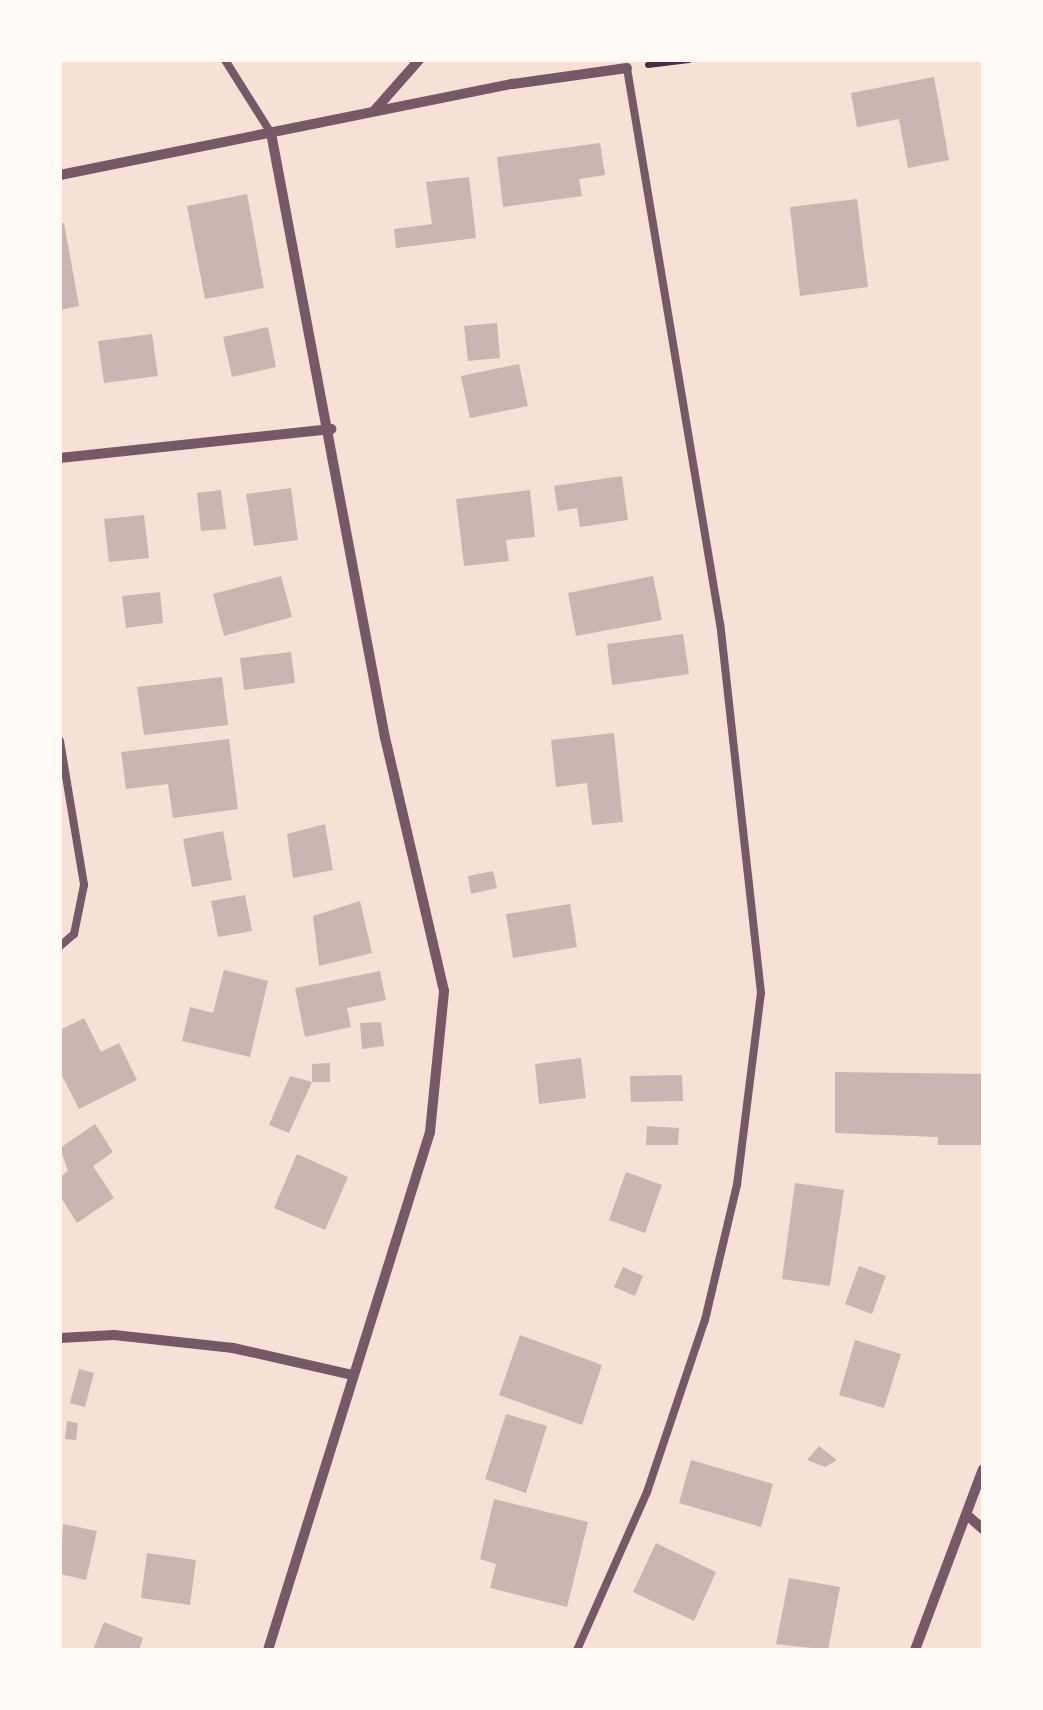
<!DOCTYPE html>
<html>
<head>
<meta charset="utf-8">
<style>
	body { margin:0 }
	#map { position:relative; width:1043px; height:1710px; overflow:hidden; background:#f7e1d7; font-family:"Noto Sans",sans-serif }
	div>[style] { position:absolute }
	.building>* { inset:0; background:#ccb4b1 }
	.path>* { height:6px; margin:-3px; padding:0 3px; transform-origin:3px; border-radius:3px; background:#4a2c40 }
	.service>* { height:8px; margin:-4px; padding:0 4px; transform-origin:4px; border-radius:4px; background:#755966 }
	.minor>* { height:10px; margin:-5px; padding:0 5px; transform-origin:5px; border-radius:5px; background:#755966 }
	span { translate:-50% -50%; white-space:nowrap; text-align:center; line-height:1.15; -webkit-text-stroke:9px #fffaf5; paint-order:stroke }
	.frame { position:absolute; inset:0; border:62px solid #fffaf5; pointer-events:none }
</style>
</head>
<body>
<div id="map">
	<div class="building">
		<i style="clip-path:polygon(934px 77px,949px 160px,908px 168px,899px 119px,857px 127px,851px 93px)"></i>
		<i style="clip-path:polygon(600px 143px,605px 175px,579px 179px,582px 196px,503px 207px,497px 157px)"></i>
		<i style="clip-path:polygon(469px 177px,476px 238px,396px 248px,394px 229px,432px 224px,426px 182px)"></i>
		<i style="clip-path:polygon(247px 194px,264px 288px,205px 299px,187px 206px)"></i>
		<i style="clip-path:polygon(857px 199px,868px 287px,800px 296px,790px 207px)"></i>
		<i style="clip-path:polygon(64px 223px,79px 306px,60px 310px,60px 224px)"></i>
		<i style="clip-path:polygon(497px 323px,500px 358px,468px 361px,464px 326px)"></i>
		<i style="clip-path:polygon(268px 327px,276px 367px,232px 377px,223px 337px)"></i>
		<i style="clip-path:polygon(152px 334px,158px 376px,104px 383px,98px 341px)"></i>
		<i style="clip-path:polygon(519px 364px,528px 406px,470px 418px,461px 376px)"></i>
		<i style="clip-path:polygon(622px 476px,628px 520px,580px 527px,577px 508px,558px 511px,554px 486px)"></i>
		<i style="clip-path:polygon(291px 488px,298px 540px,254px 546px,246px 494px)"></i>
		<i style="clip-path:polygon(221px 490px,226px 529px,201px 531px,197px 493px)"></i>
		<i style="clip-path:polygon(530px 490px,535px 537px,506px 540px,509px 561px,464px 566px,456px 499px)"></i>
		<i style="clip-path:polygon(144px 515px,149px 558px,109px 562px,104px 519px)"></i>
		<i style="clip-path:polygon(281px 576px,292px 617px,224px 636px,213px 594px)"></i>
		<i style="clip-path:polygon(653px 576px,662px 620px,576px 636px,568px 593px)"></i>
		<i style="clip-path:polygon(160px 592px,163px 623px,126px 628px,122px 596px)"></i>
		<i style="clip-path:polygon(683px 634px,689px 674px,612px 685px,607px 644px)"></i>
		<i style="clip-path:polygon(291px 652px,295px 683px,244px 690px,240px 658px)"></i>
		<i style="clip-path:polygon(222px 677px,228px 725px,144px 735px,137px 687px)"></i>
		<i style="clip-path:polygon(614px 733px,623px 822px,592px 825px,587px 783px,556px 787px,551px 740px)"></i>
		<i style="clip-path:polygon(229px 739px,238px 809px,173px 818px,168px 784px,126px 789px,121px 752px)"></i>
		<i style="clip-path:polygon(325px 824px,333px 870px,293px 878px,287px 834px)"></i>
		<i style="clip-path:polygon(223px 831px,232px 880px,192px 887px,183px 839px)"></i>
		<i style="clip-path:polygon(493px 871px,497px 888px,471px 894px,468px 876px)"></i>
		<i style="clip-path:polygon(245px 895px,252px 931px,218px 937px,211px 901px)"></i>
		<i style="clip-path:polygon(360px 901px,372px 953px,319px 966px,313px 916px)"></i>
		<i style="clip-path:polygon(570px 904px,577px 947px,513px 958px,506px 914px)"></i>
		<i style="clip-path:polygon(224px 970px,268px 981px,250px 1057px,182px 1041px,190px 1007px,213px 1013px)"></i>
		<i style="clip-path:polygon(380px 971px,386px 1000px,347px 1008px,351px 1027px,305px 1037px,295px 988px)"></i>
		<i style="clip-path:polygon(84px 1018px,101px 1052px,119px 1043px,137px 1080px,79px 1109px,60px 1072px,60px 1030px)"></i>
		<i style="clip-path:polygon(381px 1022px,384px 1046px,362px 1049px,360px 1023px)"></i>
		<i style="clip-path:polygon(581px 1058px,586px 1098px,539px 1104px,535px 1064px)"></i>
		<i style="clip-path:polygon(330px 1063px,330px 1082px,312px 1082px,289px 1133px,269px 1125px,290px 1076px,312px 1082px,312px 1064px)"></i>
		<i style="clip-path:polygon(835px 1072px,983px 1074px,982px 1145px,938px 1145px,938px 1137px,835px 1133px)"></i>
		<i style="clip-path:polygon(682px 1075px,683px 1101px,631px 1102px,630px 1076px)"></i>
		<i style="clip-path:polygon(95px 1124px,113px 1152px,93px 1166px,114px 1198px,77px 1223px,60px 1196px,60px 1177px,68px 1171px,60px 1148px)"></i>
		<i style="clip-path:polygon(647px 1126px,679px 1128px,678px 1145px,646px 1145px)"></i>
		<i style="clip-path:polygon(297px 1154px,348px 1177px,325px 1230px,274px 1208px)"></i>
		<i style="clip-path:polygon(626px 1172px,662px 1185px,645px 1233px,609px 1220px)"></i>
		<i style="clip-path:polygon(795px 1183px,844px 1190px,830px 1286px,782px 1279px)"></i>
		<i style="clip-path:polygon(859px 1266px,886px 1276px,872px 1314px,845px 1304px)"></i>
		<i style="clip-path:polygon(623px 1267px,643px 1276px,635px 1296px,614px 1287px)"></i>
		<i style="clip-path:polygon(520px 1335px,602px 1365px,582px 1425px,499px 1395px)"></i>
		<i style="clip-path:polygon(855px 1340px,901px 1354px,884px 1408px,839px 1395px)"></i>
		<i style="clip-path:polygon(79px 1369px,94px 1373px,85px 1407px,70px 1403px)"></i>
		<i style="clip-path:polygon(506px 1414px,547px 1426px,526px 1493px,485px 1479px)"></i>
		<i style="clip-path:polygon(67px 1421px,78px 1423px,76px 1440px,65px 1439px)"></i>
		<i style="clip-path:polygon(819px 1446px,837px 1460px,825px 1467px,807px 1460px)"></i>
		<i style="clip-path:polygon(691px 1460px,773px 1484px,761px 1527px,679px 1503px)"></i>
		<i style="clip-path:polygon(494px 1499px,588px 1522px,567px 1607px,490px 1588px,496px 1564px,480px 1559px)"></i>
		<i style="clip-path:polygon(63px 1524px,97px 1531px,86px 1580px,60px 1574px)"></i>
		<i style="clip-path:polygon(656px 1543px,716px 1572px,694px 1621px,633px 1592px)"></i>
		<i style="clip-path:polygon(147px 1553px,196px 1560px,190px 1605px,141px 1598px)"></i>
		<i style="clip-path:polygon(789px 1578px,840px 1587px,828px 1650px,776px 1644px)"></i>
		<i style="clip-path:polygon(104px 1622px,143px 1638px,139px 1650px,93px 1650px)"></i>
	</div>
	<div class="path">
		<i style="left:648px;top:65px;width:41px;rotate:-7deg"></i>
	</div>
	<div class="service">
		<i style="left:225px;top:60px;width:86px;rotate:57.8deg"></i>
		<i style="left:60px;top:741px;width:146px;rotate:80.5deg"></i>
		<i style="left:84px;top:885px;width:50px;rotate:101.5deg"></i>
		<i style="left:74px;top:934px;width:18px;rotate:139deg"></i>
		<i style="left:577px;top:1650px;width:173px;rotate:-66.1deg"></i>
		<i style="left:647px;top:1492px;width:182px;rotate:-71.4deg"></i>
		<i style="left:705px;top:1320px;width:139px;rotate:-76.7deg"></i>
		<i style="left:737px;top:1185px;width:193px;rotate:-82.9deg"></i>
		<i style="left:761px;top:993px;width:371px;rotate:-96.3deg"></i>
		<i style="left:720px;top:624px;width:564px;rotate:-99.5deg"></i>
	</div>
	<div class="minor">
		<i style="left:374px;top:111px;width:68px;rotate:-48.6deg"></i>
		<i style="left:60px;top:175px;width:462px;rotate:-11.4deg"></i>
		<i style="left:513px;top:84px;width:115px;rotate:-8deg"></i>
		<i style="left:60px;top:458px;width:273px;rotate:-6.1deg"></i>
		<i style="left:60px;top:1338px;width:54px;rotate:-3.2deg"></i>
		<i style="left:114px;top:1335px;width:120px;rotate:6.2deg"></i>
		<i style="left:233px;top:1348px;width:123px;rotate:12.7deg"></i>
		<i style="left:968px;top:1516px;width:20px;rotate:41deg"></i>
		<i style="left:268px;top:1650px;width:543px;rotate:-72.63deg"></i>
		<i style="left:430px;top:1132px;width:142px;rotate:-84.3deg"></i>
		<i style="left:444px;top:991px;width:260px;rotate:-103.1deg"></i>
		<i style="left:385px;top:738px;width:616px;rotate:-100.67deg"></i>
		<i style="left:915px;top:1650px;width:193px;rotate:-69.4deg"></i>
	</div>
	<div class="frame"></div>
</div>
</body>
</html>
